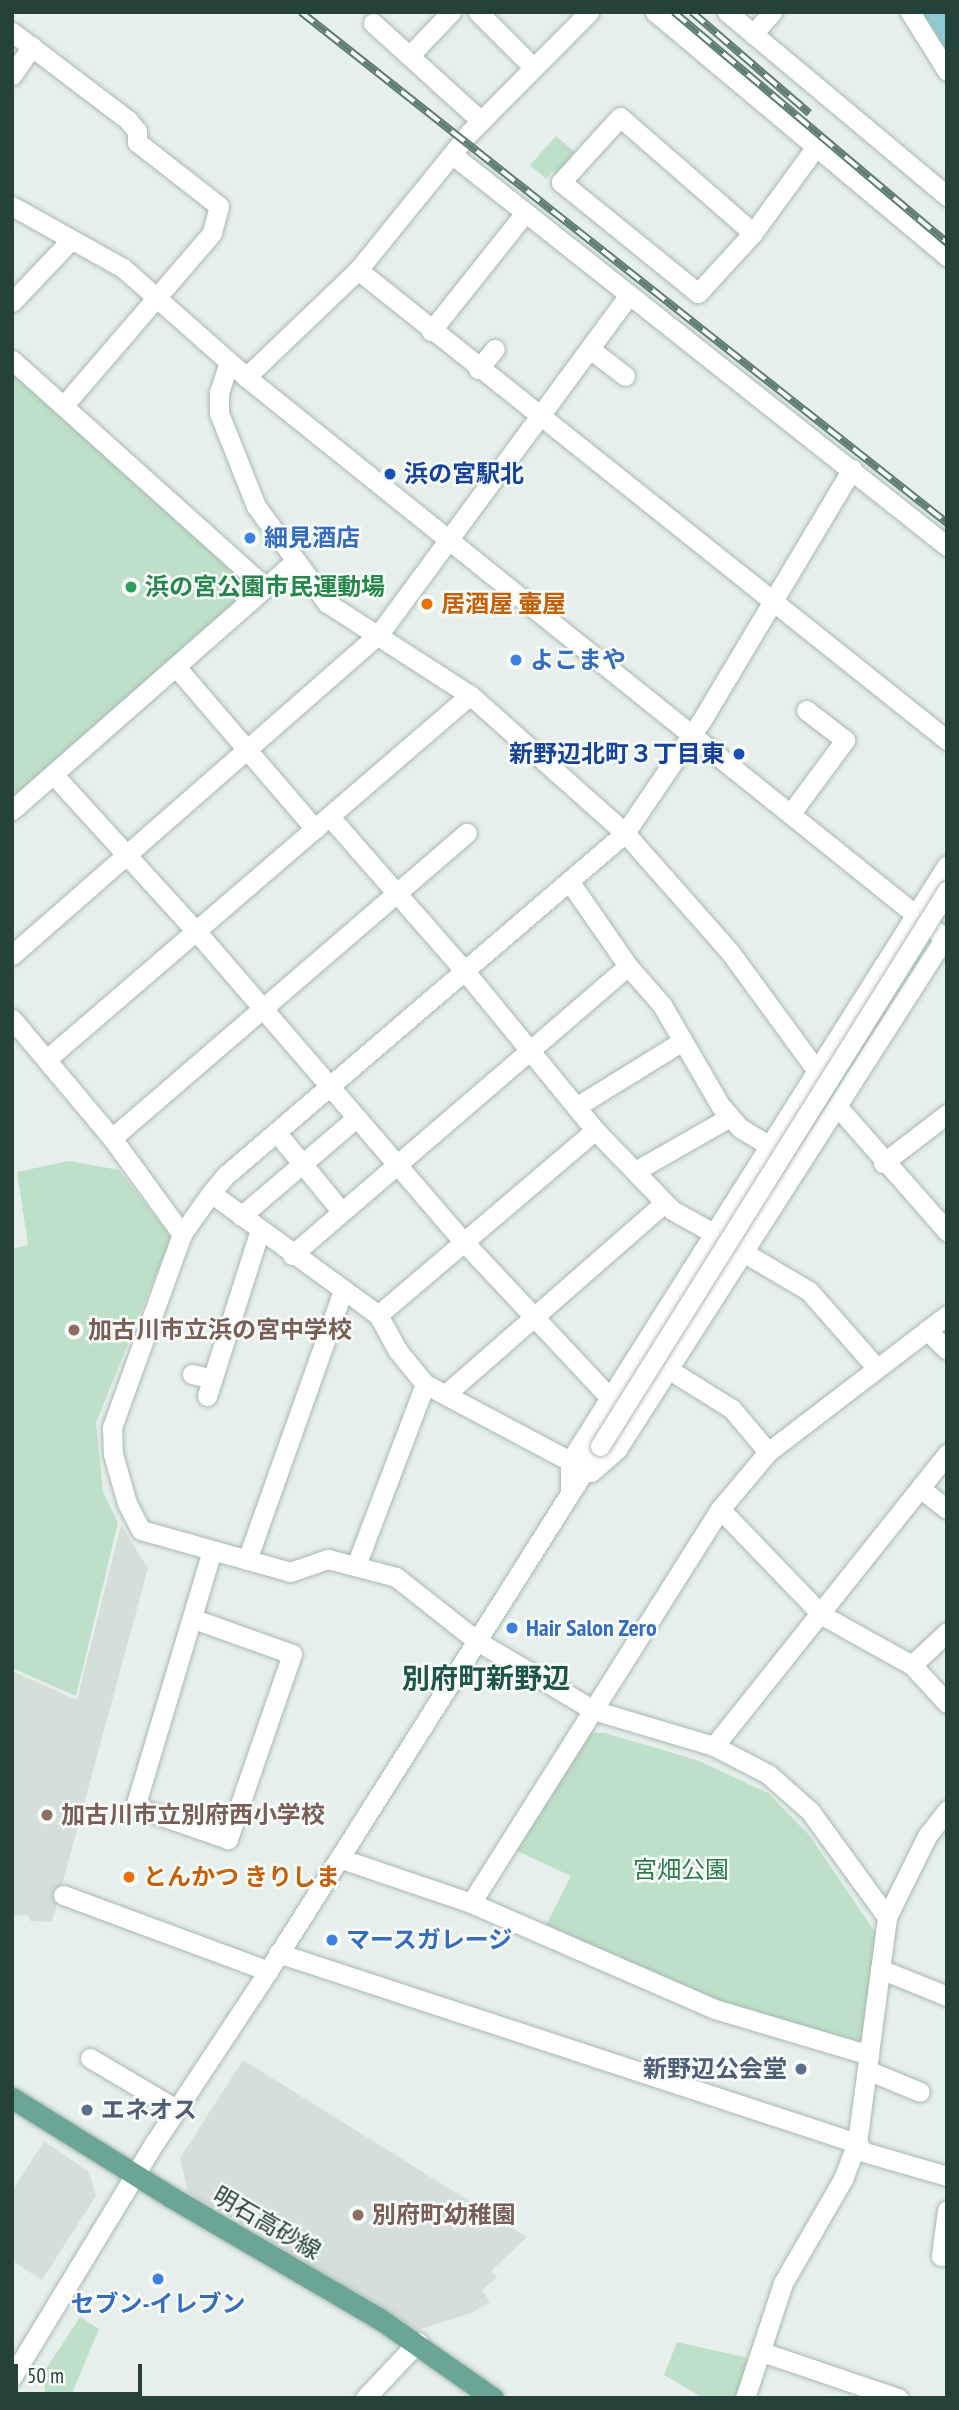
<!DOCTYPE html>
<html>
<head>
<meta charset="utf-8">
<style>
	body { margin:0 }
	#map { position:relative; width:959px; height:2410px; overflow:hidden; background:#e6efeb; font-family:"PT Sans Narrow","Noto Sans JP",sans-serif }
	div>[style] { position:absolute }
	.built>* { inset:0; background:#d4dfda }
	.green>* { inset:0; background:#bfe0c8 }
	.water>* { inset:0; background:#8ec9d4 }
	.roads { filter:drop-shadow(0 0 2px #a8b8b2) drop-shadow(0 0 2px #a8b8b2) }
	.minor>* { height:19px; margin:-9.5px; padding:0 9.5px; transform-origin:9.5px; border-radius:9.5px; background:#fff }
	.major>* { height:21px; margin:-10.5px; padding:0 10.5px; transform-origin:10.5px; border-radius:10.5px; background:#6aa596 }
	.rail>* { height:8px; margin-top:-4px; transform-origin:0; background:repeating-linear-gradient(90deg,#f7fbf9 0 16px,#5f7d75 0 32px); box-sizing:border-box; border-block:2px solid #5f7d75 }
	.bridges { filter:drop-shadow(0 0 2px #a8b8b2) drop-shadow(0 0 2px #a8b8b2) }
	.minor-bridge>* { height:19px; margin:-9.5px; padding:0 9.5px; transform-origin:9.5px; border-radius:9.5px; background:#fff }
	.dots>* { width:19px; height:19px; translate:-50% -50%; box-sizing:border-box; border:4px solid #f7fbf9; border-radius:50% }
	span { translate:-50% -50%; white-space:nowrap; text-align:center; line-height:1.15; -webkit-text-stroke:5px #f7fbf9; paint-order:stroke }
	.transit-label { font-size:24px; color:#164399; font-weight:700 }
	.left { translate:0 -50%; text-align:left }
	.right { translate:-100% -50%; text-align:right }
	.shop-label { font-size:24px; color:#366cbe; font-weight:700 }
	.leisure-label { font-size:24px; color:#27864d; font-weight:700 }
	.food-label { font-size:24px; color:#c56008; font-weight:700 }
	.education-label { font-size:24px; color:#785e54; font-weight:700 }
	.park-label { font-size:24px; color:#2d7a4b }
	.service-label { font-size:24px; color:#4e5e75; font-weight:700 }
	.street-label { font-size:24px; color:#24423a }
	.quarter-label { font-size:28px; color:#1f5548; font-weight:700 }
	.frame { position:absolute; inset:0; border:14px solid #24423a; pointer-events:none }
	.scale { position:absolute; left:14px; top:2364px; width:128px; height:32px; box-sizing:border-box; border:4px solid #24423a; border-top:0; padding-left:9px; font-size:21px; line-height:24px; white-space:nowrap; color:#24423a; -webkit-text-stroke:5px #f7fbf9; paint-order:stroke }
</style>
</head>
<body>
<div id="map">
	<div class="built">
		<i style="clip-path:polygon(121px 1525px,148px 1568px,52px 1922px,30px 1921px,28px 1915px,12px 1916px,12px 1671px,77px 1700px)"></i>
		<i style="clip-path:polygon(243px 2060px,527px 2237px,491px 2271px,497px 2278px,482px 2290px,490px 2302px,471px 2313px,418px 2330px,188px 2192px,180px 2158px)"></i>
		<i style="clip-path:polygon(44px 2141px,89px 2172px,96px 2196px,42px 2280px,12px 2261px,12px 2191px)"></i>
	</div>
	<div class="green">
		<i style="clip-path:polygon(556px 136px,576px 153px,557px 175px,552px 172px,546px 179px,530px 165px)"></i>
		<i style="clip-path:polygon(12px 368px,249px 582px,250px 591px,12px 801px)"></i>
		<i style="clip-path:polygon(69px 1161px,119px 1170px,171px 1237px,96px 1423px,103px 1492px,118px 1523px,76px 1696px,12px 1668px,12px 1249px,28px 1245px,17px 1172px)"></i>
		<i style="clip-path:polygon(589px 1733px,605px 1733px,697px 1760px,768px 1793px,809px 1835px,879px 1938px,861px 2042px,718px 2003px,546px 1925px,571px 1876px,515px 1850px)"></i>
		<i style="clip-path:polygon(80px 2317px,99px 2329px,70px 2398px,45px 2398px,44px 2372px)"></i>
		<i style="clip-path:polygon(677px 2342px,748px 2358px,737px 2398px,703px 2398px,664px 2375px)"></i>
	</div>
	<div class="water">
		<i style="clip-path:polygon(918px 12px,947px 12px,947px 56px)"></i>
	</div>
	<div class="roads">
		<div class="minor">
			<i style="left:478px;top:12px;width:78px;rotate:45deg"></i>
			<i style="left:655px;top:12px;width:381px;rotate:39.9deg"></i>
			<i style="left:727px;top:12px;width:287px;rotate:39.9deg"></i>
			<i style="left:910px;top:12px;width:70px;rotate:57.9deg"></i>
			<i style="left:373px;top:23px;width:146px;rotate:42.2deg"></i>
			<i style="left:12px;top:32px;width:146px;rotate:37.2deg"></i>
			<i style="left:128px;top:120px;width:14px;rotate:51deg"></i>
			<i style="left:137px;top:131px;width:11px;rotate:90deg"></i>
			<i style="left:137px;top:142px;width:104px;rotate:38deg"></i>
			<i style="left:219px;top:206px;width:28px;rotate:105deg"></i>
			<i style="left:212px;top:233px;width:227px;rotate:130.7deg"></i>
			<i style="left:753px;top:34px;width:29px;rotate:-49deg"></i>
			<i style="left:411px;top:54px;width:58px;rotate:-46.4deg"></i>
			<i style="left:12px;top:75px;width:35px;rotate:-55deg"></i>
			<i style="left:454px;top:156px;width:629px;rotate:38.35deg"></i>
			<i style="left:12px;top:206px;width:127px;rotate:29.2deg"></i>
			<i style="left:123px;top:268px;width:164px;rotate:41.5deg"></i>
			<i style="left:246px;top:377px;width:899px;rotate:38.77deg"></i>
			<i style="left:753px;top:233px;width:176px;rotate:-138.9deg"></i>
			<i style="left:620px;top:117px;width:88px;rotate:132.2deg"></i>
			<i style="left:561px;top:182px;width:176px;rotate:39deg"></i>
			<i style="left:698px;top:293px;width:81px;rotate:-47.5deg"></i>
			<i style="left:753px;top:233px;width:105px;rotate:-53.9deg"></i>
			<i style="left:358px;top:270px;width:754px;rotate:38.59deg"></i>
			<i style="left:12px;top:302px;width:83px;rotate:-46.5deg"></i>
			<i style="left:431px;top:331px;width:151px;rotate:-51.5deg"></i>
			<i style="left:590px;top:349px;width:44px;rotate:37.6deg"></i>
			<i style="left:12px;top:360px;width:340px;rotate:41.9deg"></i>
			<i style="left:229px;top:362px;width:32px;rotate:108deg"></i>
			<i style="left:219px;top:392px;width:21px;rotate:90deg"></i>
			<i style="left:219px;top:413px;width:100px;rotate:68.3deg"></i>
			<i style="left:256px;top:506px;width:120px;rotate:53.8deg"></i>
			<i style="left:327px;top:603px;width:170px;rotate:32.8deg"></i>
			<i style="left:470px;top:695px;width:208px;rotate:41.7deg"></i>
			<i style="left:625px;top:833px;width:159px;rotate:48.6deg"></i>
			<i style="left:730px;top:952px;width:147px;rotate:53.8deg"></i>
			<i style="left:478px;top:369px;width:26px;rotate:-50deg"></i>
			<i style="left:246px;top:377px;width:155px;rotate:-43.7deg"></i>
			<i style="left:358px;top:270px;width:175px;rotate:-51deg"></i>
			<i style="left:468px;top:134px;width:172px;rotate:-45.2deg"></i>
			<i style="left:852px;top:469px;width:294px;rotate:120.9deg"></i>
			<i style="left:701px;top:721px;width:135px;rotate:124.2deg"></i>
			<i style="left:625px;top:833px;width:527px;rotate:139.39deg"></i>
			<i style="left:225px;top:1176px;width:22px;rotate:129deg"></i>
			<i style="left:211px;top:1193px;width:50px;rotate:125.3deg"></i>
			<i style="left:182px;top:1234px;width:205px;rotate:109.9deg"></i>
			<i style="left:112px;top:1427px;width:27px;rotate:88deg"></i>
			<i style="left:113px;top:1454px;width:51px;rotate:74.1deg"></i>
			<i style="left:127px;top:1503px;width:30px;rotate:63deg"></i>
			<i style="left:141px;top:1530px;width:155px;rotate:15.7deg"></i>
			<i style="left:290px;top:1572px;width:40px;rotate:-18.9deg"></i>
			<i style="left:328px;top:1559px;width:70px;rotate:14.8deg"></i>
			<i style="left:396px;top:1577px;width:103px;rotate:38.3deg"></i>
			<i style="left:477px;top:1641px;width:135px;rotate:30.7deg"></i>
			<i style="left:593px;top:1710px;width:126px;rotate:16.6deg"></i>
			<i style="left:714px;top:1746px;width:61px;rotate:27.4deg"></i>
			<i style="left:768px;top:1774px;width:56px;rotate:41.4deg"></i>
			<i style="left:810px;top:1811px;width:131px;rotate:54deg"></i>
			<i style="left:177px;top:668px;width:212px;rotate:49.4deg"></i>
			<i style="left:53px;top:774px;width:214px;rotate:47.7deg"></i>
			<i style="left:197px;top:932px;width:409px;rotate:49.3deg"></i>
			<i style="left:464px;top:1242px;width:212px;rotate:46.9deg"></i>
			<i style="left:12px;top:810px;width:376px;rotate:-41.3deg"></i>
			<i style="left:791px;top:813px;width:91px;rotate:-53.5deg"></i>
			<i style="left:845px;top:740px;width:49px;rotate:-142.4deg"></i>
			<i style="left:330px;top:817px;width:203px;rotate:48.8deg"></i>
			<i style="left:464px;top:970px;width:207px;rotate:50.7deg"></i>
			<i style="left:595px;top:1130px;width:111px;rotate:46.1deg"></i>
			<i style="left:672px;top:1210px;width:49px;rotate:29.2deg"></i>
			<i style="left:569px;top:881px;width:103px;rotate:55.2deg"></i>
			<i style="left:628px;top:966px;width:52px;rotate:48.9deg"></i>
			<i style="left:662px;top:1005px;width:116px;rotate:59.9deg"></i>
			<i style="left:720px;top:1105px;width:30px;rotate:49deg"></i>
			<i style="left:740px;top:1128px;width:35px;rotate:31deg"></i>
			<i style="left:12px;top:955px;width:488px;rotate:-41.2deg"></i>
			<i style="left:379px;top:634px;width:421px;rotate:-53.6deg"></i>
			<i style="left:12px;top:1019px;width:155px;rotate:50deg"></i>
			<i style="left:112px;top:1138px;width:119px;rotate:53.9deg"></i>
			<i style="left:47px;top:1059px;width:558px;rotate:-40.71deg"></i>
			<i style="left:579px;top:1105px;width:120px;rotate:-31.7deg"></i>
			<i style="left:837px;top:1106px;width:167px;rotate:48.7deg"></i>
			<i style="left:277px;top:1133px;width:102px;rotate:50.6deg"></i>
			<i style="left:112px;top:1138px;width:468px;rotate:-40.7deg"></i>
			<i style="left:883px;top:1163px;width:81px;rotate:-37.4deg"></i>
			<i style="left:637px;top:1170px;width:107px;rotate:-29.7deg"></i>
			<i style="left:211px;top:1193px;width:207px;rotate:36.1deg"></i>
			<i style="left:378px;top:1315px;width:41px;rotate:60.9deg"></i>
			<i style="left:398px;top:1351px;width:43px;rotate:50.7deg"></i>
			<i style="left:425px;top:1384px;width:164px;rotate:28deg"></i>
			<i style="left:241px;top:1216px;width:151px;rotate:-40.4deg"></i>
			<i style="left:743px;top:1252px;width:77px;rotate:30.6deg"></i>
			<i style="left:809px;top:1291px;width:100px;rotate:48.7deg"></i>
			<i style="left:292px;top:1255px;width:443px;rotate:-40.7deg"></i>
			<i style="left:378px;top:1315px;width:285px;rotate:-40.4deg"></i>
			<i style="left:927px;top:1330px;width:28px;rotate:45deg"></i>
			<i style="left:668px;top:1369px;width:75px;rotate:32deg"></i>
			<i style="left:732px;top:1409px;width:56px;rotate:50.1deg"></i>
			<i style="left:192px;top:1374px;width:21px;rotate:14deg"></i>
			<i style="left:447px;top:1393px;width:288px;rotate:-41.2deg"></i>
			<i style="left:207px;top:1396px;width:174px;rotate:-72.3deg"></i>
			<i style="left:591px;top:1472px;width:35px;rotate:-41deg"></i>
			<i style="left:617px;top:1449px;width:612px;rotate:-57.35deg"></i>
			<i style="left:920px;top:1488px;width:34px;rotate:38deg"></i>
			<i style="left:570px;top:1491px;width:30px;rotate:-90deg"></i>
			<i style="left:570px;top:1461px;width:705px;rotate:-57.68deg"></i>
			<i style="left:720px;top:1509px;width:147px;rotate:46.1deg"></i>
			<i style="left:822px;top:1615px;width:103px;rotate:29.1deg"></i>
			<i style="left:912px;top:1665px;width:52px;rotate:47.4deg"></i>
			<i style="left:247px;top:1560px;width:286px;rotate:-70.4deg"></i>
			<i style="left:357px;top:1563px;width:191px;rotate:-69.2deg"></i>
			<i style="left:194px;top:1619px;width:104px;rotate:19.7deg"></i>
			<i style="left:292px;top:1654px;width:196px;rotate:109.1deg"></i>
			<i style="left:228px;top:1839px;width:98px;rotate:-161deg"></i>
			<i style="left:135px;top:1807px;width:267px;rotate:-73.3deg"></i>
			<i style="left:912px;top:1665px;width:48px;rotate:-43.3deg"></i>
			<i style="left:714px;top:1746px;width:374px;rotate:-51.4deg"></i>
			<i style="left:339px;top:1858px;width:139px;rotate:18.8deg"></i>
			<i style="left:471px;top:1903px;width:266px;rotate:23.5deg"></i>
			<i style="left:715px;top:2009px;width:161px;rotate:16.6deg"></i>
			<i style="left:63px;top:1895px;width:219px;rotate:20.3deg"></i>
			<i style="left:471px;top:1903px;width:466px;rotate:-57.7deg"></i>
			<i style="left:720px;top:1509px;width:75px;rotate:-49.9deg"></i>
			<i style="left:768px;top:1452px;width:225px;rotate:-37.4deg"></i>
			<i style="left:278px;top:1953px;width:609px;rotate:18.17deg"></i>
			<i style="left:857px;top:2143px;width:11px;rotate:52deg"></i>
			<i style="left:864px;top:2152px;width:86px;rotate:16.1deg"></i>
			<i style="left:880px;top:1969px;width:72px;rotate:21.9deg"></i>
			<i style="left:90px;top:2058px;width:100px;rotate:30.7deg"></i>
			<i style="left:867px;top:2070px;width:57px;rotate:22.5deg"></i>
			<i style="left:941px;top:2256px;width:46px;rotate:-82.6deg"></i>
			<i style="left:762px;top:2352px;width:144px;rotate:18.7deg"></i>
			<i style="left:12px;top:2377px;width:275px;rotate:-58.7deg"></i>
			<i style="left:155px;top:2142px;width:205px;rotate:-56.5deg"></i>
			<i style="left:268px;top:1971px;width:621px;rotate:-57.69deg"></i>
			<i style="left:365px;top:2398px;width:77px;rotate:-46.6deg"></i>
			<i style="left:745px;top:2398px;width:121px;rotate:-71.7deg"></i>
			<i style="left:783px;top:2283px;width:120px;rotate:-60deg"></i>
			<i style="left:843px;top:2179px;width:39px;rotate:-69deg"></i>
			<i style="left:857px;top:2143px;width:228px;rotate:-82.4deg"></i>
			<i style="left:887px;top:1917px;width:90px;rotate:-63.7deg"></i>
			<i style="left:927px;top:1836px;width:33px;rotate:-52deg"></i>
		</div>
		<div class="major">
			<i style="left:12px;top:2098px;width:187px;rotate:31.9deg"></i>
			<i style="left:171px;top:2197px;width:242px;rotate:30.3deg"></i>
			<i style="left:380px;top:2319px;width:138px;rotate:35deg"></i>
		</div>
	</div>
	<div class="rail">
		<i style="left:301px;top:12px;width:824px;rotate:38.34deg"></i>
		<i style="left:674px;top:12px;width:358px;rotate:40.2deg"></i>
		<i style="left:692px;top:12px;width:155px;rotate:40.8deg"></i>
	</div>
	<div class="bridges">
		<div class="minor-bridge">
			<i style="left:600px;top:1446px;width:655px;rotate:-57.99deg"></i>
		</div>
	</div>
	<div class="dots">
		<i style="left:390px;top:474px;background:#1a4fb4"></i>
		<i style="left:250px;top:538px;background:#3f7fe0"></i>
		<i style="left:131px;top:587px;background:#2e9e5b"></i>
		<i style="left:427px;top:604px;background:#e8710a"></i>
		<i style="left:516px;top:660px;background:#3f7fe0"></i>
		<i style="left:739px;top:754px;background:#1a4fb4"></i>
		<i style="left:74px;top:1330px;background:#8d6e63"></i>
		<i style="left:512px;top:1628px;background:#3f7fe0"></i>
		<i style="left:47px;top:1815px;background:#8d6e63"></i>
		<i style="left:129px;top:1877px;background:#e8710a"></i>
		<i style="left:332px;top:1940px;background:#3f7fe0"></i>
		<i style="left:801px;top:2069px;background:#5c6f8a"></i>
		<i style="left:87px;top:2110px;background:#5c6f8a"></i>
		<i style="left:358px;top:2215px;background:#8d6e63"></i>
		<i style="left:158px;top:2279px;background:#3f7fe0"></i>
	</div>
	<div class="transit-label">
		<span class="left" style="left:404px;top:474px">浜の宮駅北</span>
		<span class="right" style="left:725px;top:754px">新野辺北町３丁目東</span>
	</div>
	<div class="shop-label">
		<span class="left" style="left:264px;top:538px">細見酒店</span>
		<span class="left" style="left:530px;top:660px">よこまや</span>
		<span class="left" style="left:526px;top:1628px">Hair Salon Zero</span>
		<span class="left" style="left:346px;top:1940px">マースガレージ</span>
		<span style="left:158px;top:2304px">セブン-イレブン</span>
	</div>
	<div class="leisure-label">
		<span class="left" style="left:145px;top:587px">浜の宮公園市民運動場</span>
	</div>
	<div class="food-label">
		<span class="left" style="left:441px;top:604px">居酒屋 壷屋</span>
		<span class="left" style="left:143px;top:1877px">とんかつ きりしま</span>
	</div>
	<div class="education-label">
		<span class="left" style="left:88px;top:1330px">加古川市立浜の宮中学校</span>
		<span class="left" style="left:61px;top:1815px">加古川市立別府西小学校</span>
		<span class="left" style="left:372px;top:2215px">別府町幼稚園</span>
	</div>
	<div class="park-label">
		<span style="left:681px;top:1870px">宮畑公園</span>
	</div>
	<div class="service-label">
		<span class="right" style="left:787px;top:2069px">新野辺公会堂</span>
		<span class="left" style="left:101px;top:2110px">エネオス</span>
	</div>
	<div class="street-label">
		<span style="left:267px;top:2223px;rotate:30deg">明石高砂線</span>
	</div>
	<div class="quarter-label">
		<span style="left:486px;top:1678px">別府町新野辺</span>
	</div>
	<div class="frame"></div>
	<div class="scale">50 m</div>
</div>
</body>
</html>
